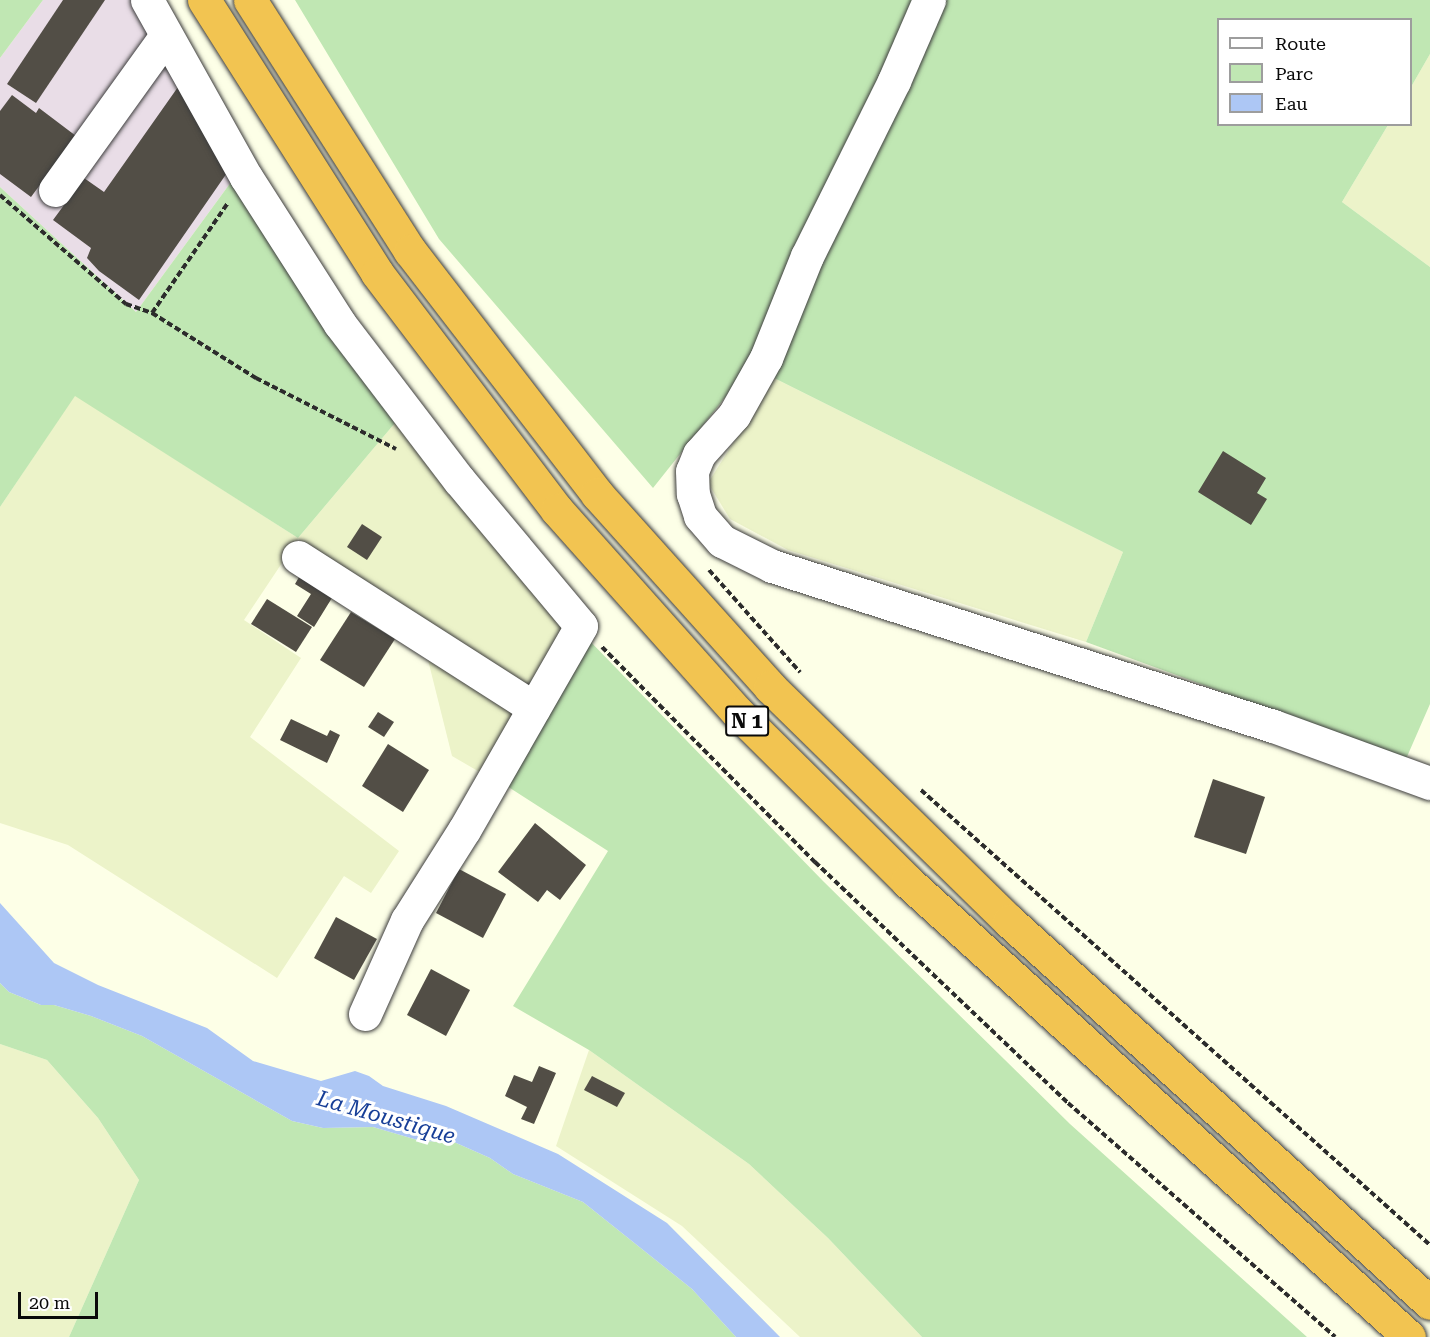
<!DOCTYPE html>
<html>
<head>
<meta charset="utf-8">
<style>
	body { margin:0 }
	#map { position:relative; width:1430px; height:1337px; overflow:hidden; background:#fdffe7; font-family:"Roboto Serif",serif }
	div>[style] { position:absolute }
	.industrial>* { inset:0; background:#e9dde7 }
	.farmland>* { inset:0; background:#ecf3c9 }
	.green>* { inset:0; background:#c0e7b3 }
	.water>* { inset:0; background:#adc7f5 }
	.building>* { inset:0; background:#524e46 }
	.path>* { height:4px; margin-top:-2px; transform-origin:0; background:repeating-linear-gradient(90deg,#2c2c2c 0 6px,transparent 0 9px) }
	.roads { filter:drop-shadow(0 0 2px #3d3d3d) drop-shadow(0 0 2px #3d3d3d) }
	.minor>* { height:33px; margin:-16.5px; padding:0 16.5px; transform-origin:16.5px; border-radius:16.5px; background:#fff }
	.highway>* { height:33px; margin:-16.5px; padding:0 16.5px; transform-origin:16.5px; border-radius:16.5px; background:#f2c451 }
	span { translate:-50% -50%; white-space:nowrap; text-align:center; line-height:1.15; -webkit-text-stroke:6px #fff; paint-order:stroke }
	.shield-label span { padding:2px 4px; background:#fff; border:2px solid; border-radius:4px; -webkit-text-stroke-width:0 }
	.shield-label { font-size:20px; color:#0a0a0a; font-weight:700 }
	.water-label { font-size:22px; color:#173e97; font-style:italic }
	.legend { position:absolute; left:1217px; top:18px; width:195px; height:108px; box-sizing:border-box; background:#fff; border:2px solid #9d9d9d; margin:0; padding:8px 10px; list-style:none; font-size:18px; color:#0a0a0a }
	.legend li { display:flex; align-items:center; gap:12px; height:30px }
	.legend b { width:30px; border:2px solid #9d9d9d }
	.scale { position:absolute; left:18px; top:1292px; width:80px; height:27px; box-sizing:border-box; border:3px solid #0a0a0a; border-top:0; padding-left:8px; font-size:18px; line-height:21px; white-space:nowrap; color:#0a0a0a; -webkit-text-stroke:4px #fff; paint-order:stroke }
</style>
</head>
<body>
<div id="map">
	<div class="industrial">
		<i style="clip-path:polygon(43px 0,134px 0,234px 178px,136px 312px,0 187px,0 58px)"></i>
	</div>
	<div class="farmland">
		<i style="clip-path:polygon(1430px 54px,1430px 267px,1342px 202px,1388px 125px,1410px 124px,1411px 87px)"></i>
		<i style="clip-path:polygon(774px 378px,1123px 552px,1086px 642px,788px 550px,730px 519px,708px 483px)"></i>
		<i style="clip-path:polygon(75px 395px,298px 538px,400px 417px,569px 628px,483px 774px,452px 756px,420px 628px,298px 539px,244px 620px,301px 658px,250px 737px,399px 851px,371px 893px,344px 876px,277px 978px,68px 845px,0 823px,0 507px)"></i>
		<i style="clip-path:polygon(0 1044px,47px 1060px,98px 1118px,139px 1180px,69px 1337px,0 1337px)"></i>
		<i style="clip-path:polygon(589px 1050px,749px 1164px,828px 1238px,922px 1337px,800px 1337px,682px 1226px,556px 1146px)"></i>
	</div>
	<div class="green">
		<i style="clip-path:polygon(0 0,43px 0,0 58px)"></i>
		<i style="clip-path:polygon(295px 0,1430px 0,1430px 54px,1411px 87px,1410px 20px,1218px 20px,1218px 124px,1388px 125px,1342px 202px,1430px 267px,1430px 704px,1406px 759px,1086px 642px,1123px 552px,750px 366px,653px 488px,439px 239px)"></i>
		<i style="clip-path:polygon(234px 178px,400px 417px,298px 538px,75px 396px,0 507px,0 187px,136px 312px)"></i>
		<i style="clip-path:polygon(584px 635px,823px 881px,1070px 1124px,1307px 1337px,922px 1337px,828px 1238px,749px 1164px,589px 1050px,513px 1006px,608px 851px,499px 781px)"></i>
		<i style="clip-path:polygon(0 983px,9px 992px,41px 1005px,54px 1005px,91px 1016px,142px 1036px,292px 1121px,323px 1128px,373px 1127px,421px 1141px,454px 1142px,490px 1158px,513px 1174px,583px 1202px,692px 1289px,736px 1337px,69px 1337px,139px 1180px,98px 1118px,47px 1060px,0 1044px)"></i>
	</div>
	<div class="water">
		<i style="clip-path:polygon(0 903px,54px 963px,98px 985px,207px 1028px,253px 1061px,321px 1081px,355px 1071px,369px 1076px,383px 1086px,446px 1106px,558px 1154px,667px 1223px,780px 1337px,736px 1337px,692px 1289px,583px 1202px,513px 1174px,490px 1158px,454px 1142px,421px 1141px,373px 1127px,323px 1128px,292px 1121px,142px 1036px,91px 1016px,54px 1005px,41px 1005px,9px 992px,0 983px)"></i>
	</div>
	<div class="building">
		<i style="clip-path:polygon(63px 0,105px 0,36px 103px,7px 84px)"></i>
		<i style="clip-path:polygon(178px 87px,229px 170px,139px 300px,99px 271px,87px 258px,91px 248px,53px 220px,84px 178px,104px 192px)"></i>
		<i style="clip-path:polygon(12px 95px,36px 113px,39px 108px,76px 136px,31px 197px,0 174px,0 111px)"></i>
		<i style="clip-path:polygon(1223px 451px,1266px 478px,1257px 493px,1267px 499px,1251px 525px,1198px 492px)"></i>
		<i style="clip-path:polygon(362px 524px,382px 537px,367px 560px,347px 547px)"></i>
		<i style="clip-path:polygon(302px 572px,335px 593px,314px 627px,297px 616px,311px 594px,295px 584px)"></i>
		<i style="clip-path:polygon(267px 599px,312px 627px,296px 652px,251px 624px)"></i>
		<i style="clip-path:polygon(351px 612px,395px 639px,364px 687px,320px 660px)"></i>
		<i style="clip-path:polygon(378px 712px,394px 722px,384px 737px,368px 727px)"></i>
		<i style="clip-path:polygon(291px 719px,327px 736px,330px 730px,340px 735px,327px 763px,280px 740px)"></i>
		<i style="clip-path:polygon(388px 744px,429px 770px,403px 812px,362px 786px)"></i>
		<i style="clip-path:polygon(1213px 779px,1265px 797px,1246px 854px,1194px 837px)"></i>
		<i style="clip-path:polygon(535px 823px,586px 865px,560px 900px,547px 890px,538px 902px,498px 872px)"></i>
		<i style="clip-path:polygon(459px 869px,506px 894px,483px 938px,436px 913px)"></i>
		<i style="clip-path:polygon(336px 917px,377px 939px,354px 980px,314px 958px)"></i>
		<i style="clip-path:polygon(431px 969px,470px 990px,446px 1036px,407px 1015px)"></i>
		<i style="clip-path:polygon(539px 1066px,556px 1073px,534px 1124px,521px 1119px,527px 1107px,505px 1096px,514px 1075px,532px 1082px)"></i>
		<i style="clip-path:polygon(592px 1076px,625px 1093px,617px 1107px,584px 1090px)"></i>
	</div>
	<div class="path">
		<i style="left:0;top:195px;width:167px;rotate:40.9deg"></i>
		<i style="left:126px;top:304px;width:28px;rotate:19deg"></i>
		<i style="left:152px;top:313px;width:123px;rotate:32deg"></i>
		<i style="left:256px;top:378px;width:157px;rotate:26.9deg"></i>
		<i style="left:152px;top:313px;width:134px;rotate:-55.4deg"></i>
		<i style="left:709px;top:570px;width:137px;rotate:48.3deg"></i>
		<i style="left:602px;top:647px;width:303px;rotate:45.3deg"></i>
		<i style="left:815px;top:862px;width:349px;rotate:43.6deg"></i>
		<i style="left:1068px;top:1103px;width:355px;rotate:41.2deg"></i>
		<i style="left:921px;top:790px;width:683px;rotate:41.79deg"></i>
	</div>
	<div class="roads">
		<div class="minor">
			<i style="left:147px;top:0;width:203px;rotate:60.8deg"></i>
			<i style="left:246px;top:177px;width:174px;rotate:57.4deg"></i>
			<i style="left:340px;top:324px;width:196px;rotate:52.7deg"></i>
			<i style="left:459px;top:480px;width:190px;rotate:50.1deg"></i>
			<i style="left:581px;top:626px;width:235px;rotate:119.8deg"></i>
			<i style="left:464px;top:830px;width:107px;rotate:122.3deg"></i>
			<i style="left:407px;top:920px;width:103px;rotate:114.1deg"></i>
			<i style="left:929px;top:0;width:88px;rotate:113.4deg"></i>
			<i style="left:894px;top:81px;width:195px;rotate:116.4deg"></i>
			<i style="left:807px;top:256px;width:110px;rotate:111.9deg"></i>
			<i style="left:766px;top:358px;width:65px;rotate:119.3deg"></i>
			<i style="left:734px;top:415px;width:52px;rotate:131.9deg"></i>
			<i style="left:699px;top:454px;width:18px;rotate:112deg"></i>
			<i style="left:692px;top:471px;width:23px;rotate:88deg"></i>
			<i style="left:693px;top:494px;width:23px;rotate:72deg"></i>
			<i style="left:700px;top:516px;width:33px;rotate:49deg"></i>
			<i style="left:722px;top:541px;width:56px;rotate:26.6deg"></i>
			<i style="left:772px;top:566px;width:526px;rotate:17.71deg"></i>
			<i style="left:1273px;top:726px;width:167px;rotate:20deg"></i>
			<i style="left:55px;top:190px;width:188px;rotate:-54.3deg"></i>
			<i style="left:298px;top:557px;width:280px;rotate:32.6deg"></i>
		</div>
		<div class="highway">
			<i style="left:204px;top:0;width:323px;rotate:57.6deg"></i>
			<i style="left:377px;top:273px;width:298px;rotate:52.8deg"></i>
			<i style="left:557px;top:510px;width:272px;rotate:48.3deg"></i>
			<i style="left:738px;top:713px;width:238px;rotate:44.8deg"></i>
			<i style="left:907px;top:881px;width:678px;rotate:42.25deg"></i>
			<i style="left:250px;top:0;width:298px;rotate:57.5deg"></i>
			<i style="left:410px;top:251px;width:307px;rotate:52.4deg"></i>
			<i style="left:597px;top:494px;width:259px;rotate:48.1deg"></i>
			<i style="left:770px;top:687px;width:334px;rotate:44.4deg"></i>
			<i style="left:1009px;top:921px;width:568px;rotate:42.22deg"></i>
		</div>
	</div>
	<div class="shield-label">
		<span style="left:747px;top:721px">N 1</span>
	</div>
	<div class="water-label">
		<span style="left:386px;top:1117px;rotate:16deg">La Moustique</span>
	</div>
	<ul class="legend">
	<li><b style="height:8px;background:#fff"></b>Route</li>
	<li><b style="height:16px;background:#c0e7b3"></b>Parc</li>
	<li><b style="height:16px;background:#adc7f5"></b>Eau</li>
	</ul>
	<div class="scale">20 m</div>
</div>
</body>
</html>
